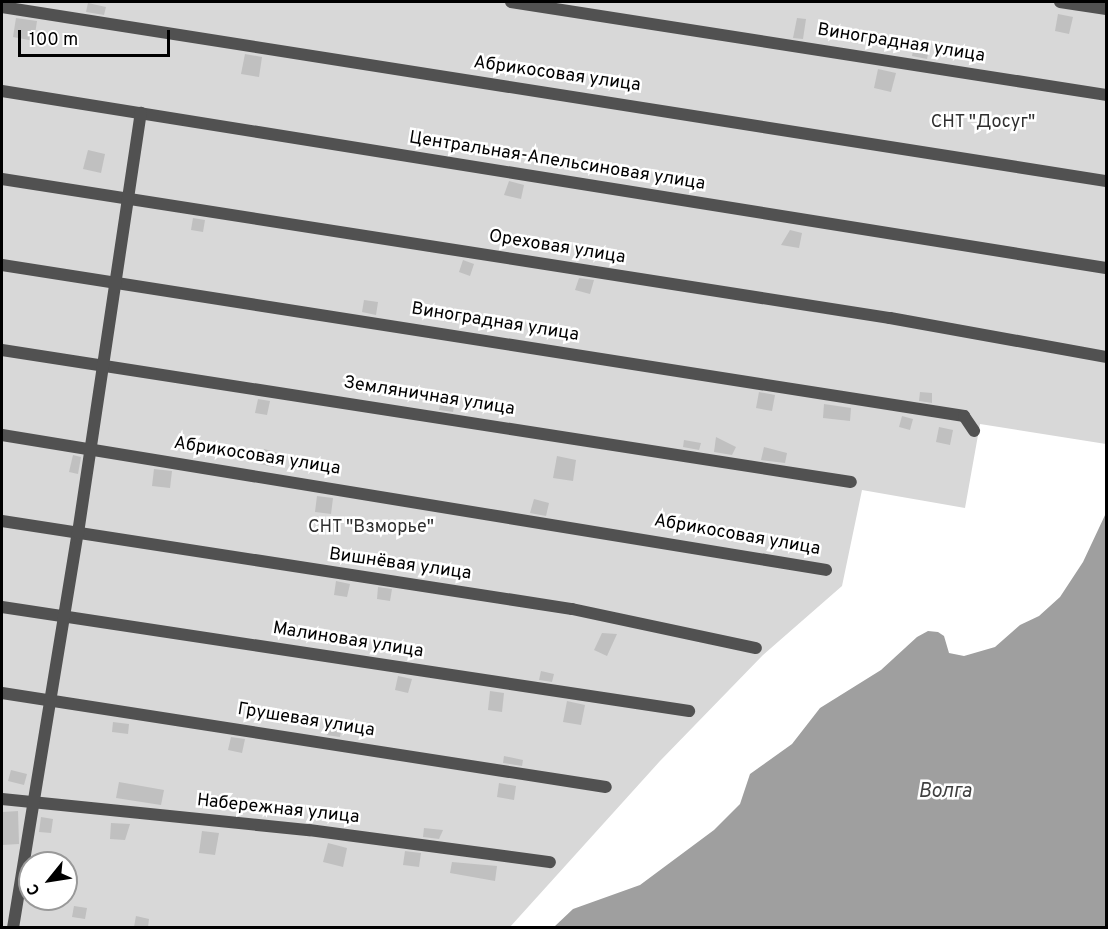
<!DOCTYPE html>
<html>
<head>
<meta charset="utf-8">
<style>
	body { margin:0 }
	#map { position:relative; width:1108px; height:929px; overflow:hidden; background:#fff; font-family:Overpass,sans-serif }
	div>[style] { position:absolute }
	.green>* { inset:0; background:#d8d8d8 }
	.water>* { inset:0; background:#9f9f9f }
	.building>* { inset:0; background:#c0c0c0 }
	.minor>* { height:12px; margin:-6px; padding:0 6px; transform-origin:6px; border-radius:6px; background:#515151 }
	span { translate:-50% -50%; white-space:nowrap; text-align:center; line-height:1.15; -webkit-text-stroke:5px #fff; paint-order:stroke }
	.street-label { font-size:18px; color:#000 }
	.park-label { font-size:18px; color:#2f2f2f }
	.water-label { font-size:20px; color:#404040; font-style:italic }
	.frame { position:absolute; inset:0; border:3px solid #000; pointer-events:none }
	.north { position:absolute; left:18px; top:851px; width:60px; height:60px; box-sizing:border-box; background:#fff; border:2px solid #999; border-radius:50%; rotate:240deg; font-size:16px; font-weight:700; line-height:24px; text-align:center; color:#000 }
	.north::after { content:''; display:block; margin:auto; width:21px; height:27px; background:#000; clip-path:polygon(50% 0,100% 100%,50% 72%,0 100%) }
	.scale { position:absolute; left:18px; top:30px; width:152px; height:27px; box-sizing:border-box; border:3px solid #000; border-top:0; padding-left:8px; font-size:18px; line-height:21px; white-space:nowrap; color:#000; -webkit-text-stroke:4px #fff; paint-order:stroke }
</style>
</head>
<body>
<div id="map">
	<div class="green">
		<i style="clip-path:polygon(2px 2px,1106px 2px,1106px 266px,2px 88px)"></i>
		<i style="clip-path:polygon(evenodd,2px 95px,1106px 271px,1106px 444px,980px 424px,965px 508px,862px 490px,842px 586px,763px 655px,660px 761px,510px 927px,2px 927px,2px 95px,30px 863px,66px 863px,66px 899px,30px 899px,30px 863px)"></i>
	</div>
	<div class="water">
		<i style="clip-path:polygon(1106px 513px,1106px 927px,554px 927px,573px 909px,640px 885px,714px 830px,740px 804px,750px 774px,792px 744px,820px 708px,881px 670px,917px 637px,928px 631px,938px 632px,944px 636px,949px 653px,964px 656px,995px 647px,1020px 625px,1039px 616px,1060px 597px,1083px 562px)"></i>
	</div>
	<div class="building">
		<i style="clip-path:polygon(88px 3px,106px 7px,104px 15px,86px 12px)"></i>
		<i style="clip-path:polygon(1058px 14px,1073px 17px,1069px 34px,1055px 31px)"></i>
		<i style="clip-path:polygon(16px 18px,37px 21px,34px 41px,13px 37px)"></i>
		<i style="clip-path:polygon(797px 18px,806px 19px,803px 39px,793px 38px)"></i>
		<i style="clip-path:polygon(914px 46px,929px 49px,927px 59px,912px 56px)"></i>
		<i style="clip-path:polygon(245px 54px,262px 57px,259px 77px,241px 74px)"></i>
		<i style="clip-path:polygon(878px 69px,896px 73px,891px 92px,874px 88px)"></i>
		<i style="clip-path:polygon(88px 150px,105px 154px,101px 173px,83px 169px)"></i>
		<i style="clip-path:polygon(509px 181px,524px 185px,521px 199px,504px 195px)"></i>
		<i style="clip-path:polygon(193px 218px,205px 220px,203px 232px,191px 230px)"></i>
		<i style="clip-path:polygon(790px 230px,802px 233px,799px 248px,781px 245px)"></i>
		<i style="clip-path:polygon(463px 260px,474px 264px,470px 276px,459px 272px)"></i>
		<i style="clip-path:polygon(579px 278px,594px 280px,590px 294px,575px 290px)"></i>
		<i style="clip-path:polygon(364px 300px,378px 302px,376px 315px,362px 312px)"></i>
		<i style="clip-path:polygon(759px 392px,775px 395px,772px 411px,756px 408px)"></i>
		<i style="clip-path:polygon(920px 392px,932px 393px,932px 403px,919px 401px)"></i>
		<i style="clip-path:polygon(258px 399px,270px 401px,267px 415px,255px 413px)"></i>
		<i style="clip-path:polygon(441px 400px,455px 402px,453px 412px,439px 410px)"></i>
		<i style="clip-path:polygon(824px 404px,851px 408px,850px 421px,823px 418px)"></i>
		<i style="clip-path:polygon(902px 416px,913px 419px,910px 430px,899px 427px)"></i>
		<i style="clip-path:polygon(939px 427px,953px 430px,950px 445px,936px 442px)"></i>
		<i style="clip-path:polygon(716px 437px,736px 447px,732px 455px,714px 452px)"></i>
		<i style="clip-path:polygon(684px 440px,701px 443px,699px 450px,683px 447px)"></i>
		<i style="clip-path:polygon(764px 447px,787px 453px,785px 463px,761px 460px)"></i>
		<i style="clip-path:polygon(264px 449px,278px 453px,274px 467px,260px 464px)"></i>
		<i style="clip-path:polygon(73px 455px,81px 457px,78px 474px,69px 472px)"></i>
		<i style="clip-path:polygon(557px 456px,576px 460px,573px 481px,553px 478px)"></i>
		<i style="clip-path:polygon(154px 469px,172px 471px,170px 488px,152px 486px)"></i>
		<i style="clip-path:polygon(317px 496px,333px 498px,331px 514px,315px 512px)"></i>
		<i style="clip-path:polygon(534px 499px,549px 503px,546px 516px,530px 513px)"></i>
		<i style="clip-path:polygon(336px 581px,350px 584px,347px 597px,334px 595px)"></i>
		<i style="clip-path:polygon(378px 587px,392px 589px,390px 601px,377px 599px)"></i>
		<i style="clip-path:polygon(602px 633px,617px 634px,607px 656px,594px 650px)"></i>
		<i style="clip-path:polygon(541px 671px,554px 674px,552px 682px,539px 680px)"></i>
		<i style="clip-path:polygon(398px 676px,412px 679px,408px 693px,395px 690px)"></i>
		<i style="clip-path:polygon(490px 691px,504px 693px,502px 712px,488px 710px)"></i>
		<i style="clip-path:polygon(567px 701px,585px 705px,581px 725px,563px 722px)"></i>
		<i style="clip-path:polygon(113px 722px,129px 724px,128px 734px,112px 732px)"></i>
		<i style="clip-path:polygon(328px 724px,342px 726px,340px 737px,326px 735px)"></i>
		<i style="clip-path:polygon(231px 737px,245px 739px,242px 753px,228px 750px)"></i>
		<i style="clip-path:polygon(504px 756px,523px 760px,522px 766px,503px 763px)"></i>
		<i style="clip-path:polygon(11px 770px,27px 774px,24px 785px,8px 781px)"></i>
		<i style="clip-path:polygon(119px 782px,164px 790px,161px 805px,116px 798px)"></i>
		<i style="clip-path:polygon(499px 783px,516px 786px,514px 800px,497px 797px)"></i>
		<i style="clip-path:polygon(18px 811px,19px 844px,2px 845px,2px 812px)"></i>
		<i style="clip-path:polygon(41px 817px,53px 819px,51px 833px,39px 832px)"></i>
		<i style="clip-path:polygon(111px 823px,130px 824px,125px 840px,110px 839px)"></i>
		<i style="clip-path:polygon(424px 828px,443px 830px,439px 839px,423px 837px)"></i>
		<i style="clip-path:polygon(202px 831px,219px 833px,215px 855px,199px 853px)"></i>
		<i style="clip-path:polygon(328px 843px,347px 848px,343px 867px,323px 862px)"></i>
		<i style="clip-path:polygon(405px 851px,421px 853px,419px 867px,403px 865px)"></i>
		<i style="clip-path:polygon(452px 862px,497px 866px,495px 881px,450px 873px)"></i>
		<i style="clip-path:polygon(74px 906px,87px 908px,85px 919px,72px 917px)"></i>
		<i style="clip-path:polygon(136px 916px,149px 919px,148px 927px,134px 927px)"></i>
	</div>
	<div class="minor">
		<i style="left:511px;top:2px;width:602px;rotate:8.88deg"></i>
		<i style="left:1060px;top:2px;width:47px;rotate:8.7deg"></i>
		<i style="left:2px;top:7px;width:1118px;rotate:8.96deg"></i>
		<i style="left:2px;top:91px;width:1118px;rotate:9.11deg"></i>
		<i style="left:2px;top:179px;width:899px;rotate:8.9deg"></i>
		<i style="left:890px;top:318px;width:219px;rotate:10.2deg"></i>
		<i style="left:2px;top:265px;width:974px;rotate:8.92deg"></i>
		<i style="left:964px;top:416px;width:18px;rotate:56deg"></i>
		<i style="left:2px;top:350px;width:859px;rotate:8.84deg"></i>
		<i style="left:2px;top:435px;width:835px;rotate:9.3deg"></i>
		<i style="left:2px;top:521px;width:577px;rotate:8.78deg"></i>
		<i style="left:572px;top:609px;width:188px;rotate:12deg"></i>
		<i style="left:2px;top:607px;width:695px;rotate:8.61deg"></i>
		<i style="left:2px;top:693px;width:611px;rotate:8.85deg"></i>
		<i style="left:2px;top:799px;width:309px;rotate:5.8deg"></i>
		<i style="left:309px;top:830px;width:243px;rotate:7.6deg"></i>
		<i style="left:13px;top:928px;width:400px;rotate:-80.7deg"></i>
		<i style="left:78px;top:533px;width:425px;rotate:-81.5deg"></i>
	</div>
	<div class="street-label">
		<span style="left:901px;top:44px;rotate:9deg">Виноградная улица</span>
		<span style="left:557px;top:75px;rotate:8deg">Абрикосовая улица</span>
		<span style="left:557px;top:162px;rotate:9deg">Центральная-Апельсиновая улица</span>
		<span style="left:557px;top:248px;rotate:9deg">Ореховая улица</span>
		<span style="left:495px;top:323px;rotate:9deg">Виноградная улица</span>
		<span style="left:429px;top:397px;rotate:9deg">Земляничная улица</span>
		<span style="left:257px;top:457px;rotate:9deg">Абрикосовая улица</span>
		<span style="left:737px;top:536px;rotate:10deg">Абрикосовая улица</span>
		<span style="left:400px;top:565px;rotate:8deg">Вишнёвая улица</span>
		<span style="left:348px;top:641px;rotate:9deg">Малиновая улица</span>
		<span style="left:306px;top:721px;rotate:9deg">Грушевая улица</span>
		<span style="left:278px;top:810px;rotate:6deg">Набережная улица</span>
	</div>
	<div class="park-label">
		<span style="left:983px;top:123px">СНТ "Досуг"</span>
		<span style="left:371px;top:528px">СНТ "Взморье"</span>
	</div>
	<div class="water-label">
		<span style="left:945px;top:792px">Волга</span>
	</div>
	<div class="frame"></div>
	<div class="north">С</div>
	<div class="scale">100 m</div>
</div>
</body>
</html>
